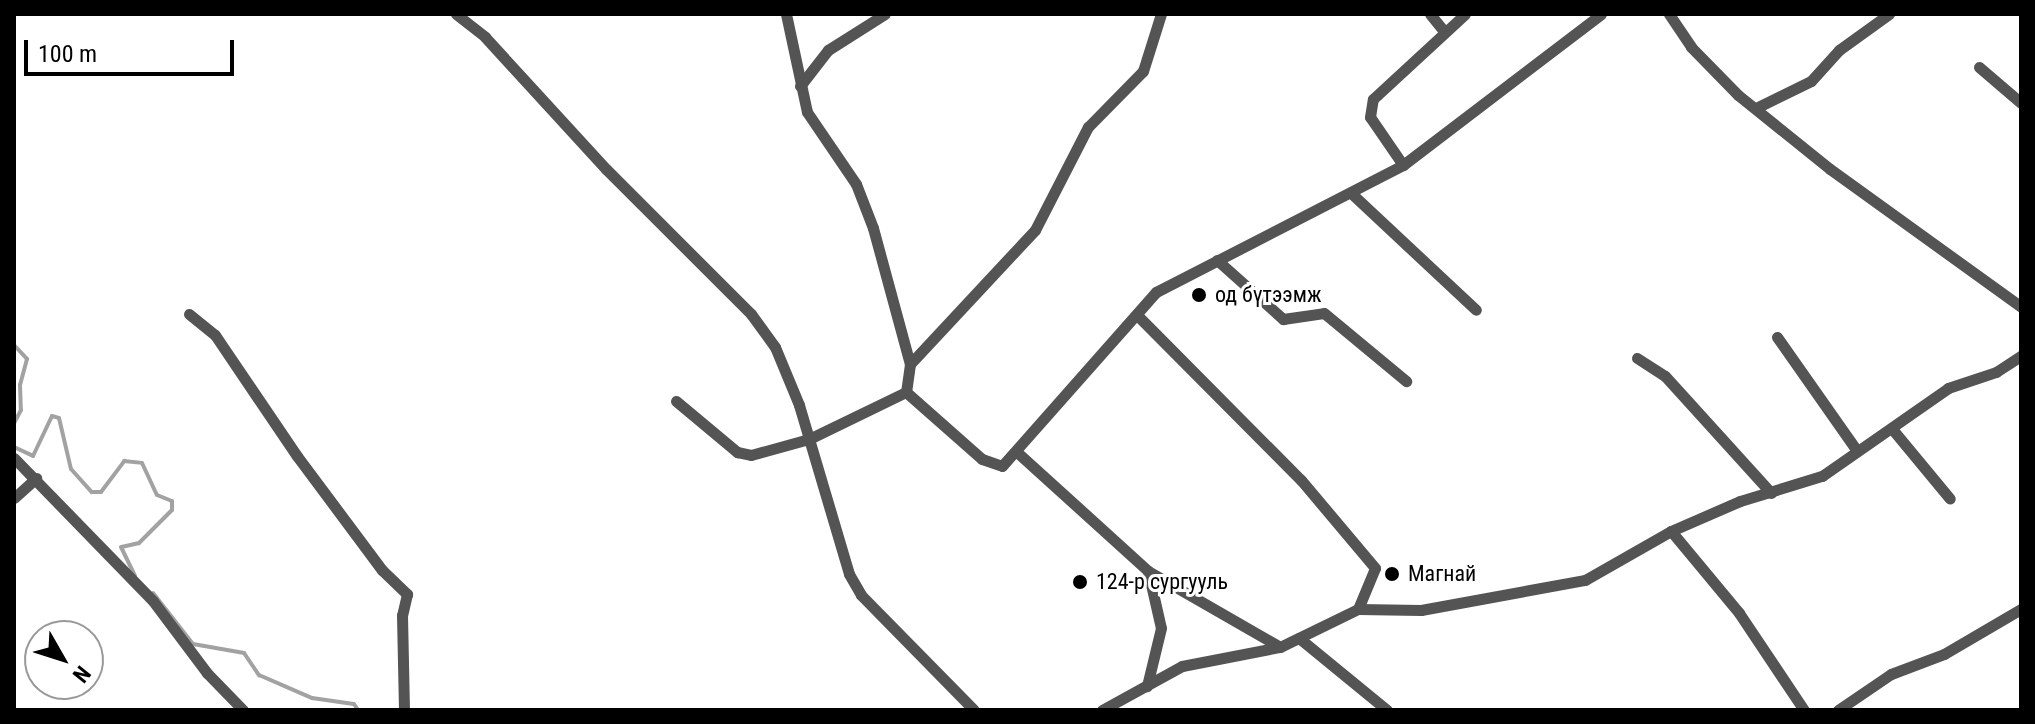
<!DOCTYPE html>
<html>
<head>
<meta charset="utf-8">
<style>
	body { margin:0 }
	#map { position:relative; width:2035px; height:724px; overflow:hidden; background:#fff; font-family:"Roboto Condensed",sans-serif }
	div>[style] { position:absolute }
	.stream>* { height:4px; margin:-2px; padding:0 2px; transform-origin:2px; border-radius:2px; background:#a2a2a2 }
	.minor>* { height:11px; margin:-5.5px; padding:0 5.5px; transform-origin:5.5px; border-radius:5.5px; background:#545454 }
	.dots>* { width:22px; height:22px; translate:-50% -50%; box-sizing:border-box; border:4px solid #fff; border-radius:50% }
	span { translate:-50% -50%; white-space:nowrap; text-align:center; line-height:1.15; -webkit-text-stroke:6px #fff; paint-order:stroke }
	.poi-label { font-size:22px; color:#000 }
	.left { translate:0 -50%; text-align:left }
	.frame { position:absolute; inset:0; border:16px solid #000; pointer-events:none }
	.north { position:absolute; left:24px; top:620px; width:80px; height:80px; box-sizing:border-box; background:#fff; border:2px solid #999; border-radius:50%; rotate:129deg; font-size:22px; font-weight:700; line-height:32px; text-align:center; color:#000 }
	.north::after { content:''; display:block; margin:auto; width:28px; height:36px; background:#000; clip-path:polygon(50% 0,100% 100%,50% 72%,0 100%) }
	.scale { position:absolute; left:24px; top:40px; width:210px; height:36px; box-sizing:border-box; border:4px solid #000; border-top:0; padding-left:10px; font-size:24px; line-height:28px; white-space:nowrap; color:#000; -webkit-text-stroke:6px #fff; paint-order:stroke }
</style>
</head>
<body>
<div id="map">
	<div class="stream">
		<i style="left:14px;top:345px;width:19px;rotate:47deg"></i>
		<i style="left:27px;top:359px;width:27px;rotate:105deg"></i>
		<i style="left:20px;top:385px;width:25px;rotate:88deg"></i>
		<i style="left:21px;top:410px;width:15px;rotate:118deg"></i>
		<i style="left:14px;top:447px;width:21px;rotate:25deg"></i>
		<i style="left:33px;top:456px;width:44px;rotate:-64.6deg"></i>
		<i style="left:52px;top:416px;width:7px;rotate:16deg"></i>
		<i style="left:59px;top:418px;width:52px;rotate:76.8deg"></i>
		<i style="left:71px;top:469px;width:31px;rotate:48deg"></i>
		<i style="left:92px;top:492px;width:9px"></i>
		<i style="left:101px;top:492px;width:39px;rotate:-53deg"></i>
		<i style="left:124px;top:461px;width:18px;rotate:6deg"></i>
		<i style="left:142px;top:463px;width:35px;rotate:65deg"></i>
		<i style="left:157px;top:495px;width:16px;rotate:22deg"></i>
		<i style="left:172px;top:501px;width:9px;rotate:90deg"></i>
		<i style="left:172px;top:510px;width:47px;rotate:135deg"></i>
		<i style="left:139px;top:543px;width:18px;rotate:167deg"></i>
		<i style="left:121px;top:547px;width:32px;rotate:64deg"></i>
		<i style="left:153px;top:593px;width:65px;rotate:51.9deg"></i>
		<i style="left:193px;top:644px;width:52px;rotate:10deg"></i>
		<i style="left:244px;top:653px;width:27px;rotate:56deg"></i>
		<i style="left:259px;top:675px;width:58px;rotate:23.5deg"></i>
		<i style="left:312px;top:698px;width:42px;rotate:8.1deg"></i>
		<i style="left:354px;top:704px;width:7px;rotate:56deg"></i>
	</div>
	<div class="minor">
		<i style="left:456px;top:14px;width:37px;rotate:38deg"></i>
		<i style="left:485px;top:37px;width:179px;rotate:47.5deg"></i>
		<i style="left:606px;top:169px;width:205px;rotate:45deg"></i>
		<i style="left:751px;top:314px;width:41px;rotate:54deg"></i>
		<i style="left:775px;top:347px;width:63px;rotate:67.5deg"></i>
		<i style="left:799px;top:405px;width:176px;rotate:73.5deg"></i>
		<i style="left:849px;top:574px;width:24px;rotate:60deg"></i>
		<i style="left:861px;top:595px;width:161px;rotate:45.5deg"></i>
		<i style="left:786px;top:14px;width:100px;rotate:77.9deg"></i>
		<i style="left:807px;top:112px;width:87px;rotate:55.8deg"></i>
		<i style="left:856px;top:184px;width:47px;rotate:68.9deg"></i>
		<i style="left:873px;top:228px;width:141px;rotate:74.8deg"></i>
		<i style="left:910px;top:364px;width:28px;rotate:98deg"></i>
		<i style="left:906px;top:392px;width:101px;rotate:41.4deg"></i>
		<i style="left:982px;top:459px;width:21px;rotate:19deg"></i>
		<i style="left:1002px;top:466px;width:232px;rotate:-48.5deg"></i>
		<i style="left:1156px;top:292px;width:278px;rotate:-27.2deg"></i>
		<i style="left:1403px;top:165px;width:249px;rotate:-37.3deg"></i>
		<i style="left:1430px;top:14px;width:21px;rotate:51deg"></i>
		<i style="left:1669px;top:14px;width:40px;rotate:56deg"></i>
		<i style="left:1691px;top:47px;width:67px;rotate:45.6deg"></i>
		<i style="left:1738px;top:95px;width:118px;rotate:38.8deg"></i>
		<i style="left:1830px;top:169px;width:236px;rotate:35.8deg"></i>
		<i style="left:1979px;top:67px;width:55px;rotate:40.6deg"></i>
		<i style="left:800px;top:86px;width:46px;rotate:-52.1deg"></i>
		<i style="left:828px;top:50px;width:67px;rotate:-32.3deg"></i>
		<i style="left:1758px;top:107px;width:59px;rotate:-26.1deg"></i>
		<i style="left:1811px;top:81px;width:42px;rotate:-47.9deg"></i>
		<i style="left:1839px;top:50px;width:62px;rotate:-35.8deg"></i>
		<i style="left:1403px;top:165px;width:58px;rotate:-124.5deg"></i>
		<i style="left:1370px;top:117px;width:18px;rotate:-81deg"></i>
		<i style="left:1373px;top:99px;width:125px;rotate:-42.7deg"></i>
		<i style="left:1351px;top:193px;width:171px;rotate:43.1deg"></i>
		<i style="left:1217px;top:260px;width:89px;rotate:41.8deg"></i>
		<i style="left:1283px;top:319px;width:41px;rotate:-8.3deg"></i>
		<i style="left:1324px;top:313px;width:107px;rotate:39.7deg"></i>
		<i style="left:189px;top:314px;width:33px;rotate:39deg"></i>
		<i style="left:215px;top:335px;width:146px;rotate:55.9deg"></i>
		<i style="left:297px;top:456px;width:142px;rotate:53.3deg"></i>
		<i style="left:382px;top:570px;width:35px;rotate:44deg"></i>
		<i style="left:407px;top:594px;width:22px;rotate:103deg"></i>
		<i style="left:402px;top:615px;width:95px;rotate:88.8deg"></i>
		<i style="left:1137px;top:315px;width:233px;rotate:45.2deg"></i>
		<i style="left:1301px;top:480px;width:115px;rotate:49.9deg"></i>
		<i style="left:1375px;top:568px;width:44px;rotate:112.5deg"></i>
		<i style="left:1777px;top:337px;width:139px;rotate:54.9deg"></i>
		<i style="left:1637px;top:358px;width:33px;rotate:33deg"></i>
		<i style="left:1665px;top:376px;width:158px;rotate:47.8deg"></i>
		<i style="left:910px;top:364px;width:183px;rotate:-47deg"></i>
		<i style="left:1035px;top:230px;width:116px;rotate:-62.8deg"></i>
		<i style="left:1088px;top:127px;width:78px;rotate:-45.5deg"></i>
		<i style="left:1143px;top:71px;width:60px;rotate:-72.5deg"></i>
		<i style="left:676px;top:401px;width:80px;rotate:39.9deg"></i>
		<i style="left:737px;top:452px;width:14px;rotate:12deg"></i>
		<i style="left:751px;top:455px;width:60px;rotate:-15.4deg"></i>
		<i style="left:809px;top:439px;width:108px;rotate:-25.9deg"></i>
		<i style="left:1893px;top:430px;width:89px;rotate:50.4deg"></i>
		<i style="left:1018px;top:453px;width:176px;rotate:42.2deg"></i>
		<i style="left:1148px;top:571px;width:58px;rotate:77.2deg"></i>
		<i style="left:1161px;top:628px;width:60px;rotate:103.6deg"></i>
		<i style="left:14px;top:458px;width:199px;rotate:45.8deg"></i>
		<i style="left:153px;top:601px;width:90px;rotate:53.1deg"></i>
		<i style="left:207px;top:673px;width:52px;rotate:45.8deg"></i>
		<i style="left:14px;top:498px;width:30px;rotate:-42deg"></i>
		<i style="left:1671px;top:531px;width:107px;rotate:50.3deg"></i>
		<i style="left:1739px;top:613px;width:117px;rotate:56.2deg"></i>
		<i style="left:1148px;top:571px;width:152px;rotate:29.9deg"></i>
		<i style="left:1299px;top:638px;width:114px;rotate:39.3deg"></i>
		<i style="left:1102px;top:710px;width:91px;rotate:-28.8deg"></i>
		<i style="left:1182px;top:666px;width:100px;rotate:-11deg"></i>
		<i style="left:1280px;top:647px;width:87px;rotate:-26deg"></i>
		<i style="left:1358px;top:609px;width:63px;rotate:0.9deg"></i>
		<i style="left:1421px;top:610px;width:167px;rotate:-10.4deg"></i>
		<i style="left:1585px;top:580px;width:99px;rotate:-29.7deg"></i>
		<i style="left:1671px;top:531px;width:75px;rotate:-23.5deg"></i>
		<i style="left:1740px;top:501px;width:86px;rotate:-17deg"></i>
		<i style="left:1822px;top:476px;width:154px;rotate:-34.9deg"></i>
		<i style="left:1948px;top:388px;width:51px;rotate:-18.4deg"></i>
		<i style="left:1996px;top:372px;width:30px;rotate:-33deg"></i>
		<i style="left:1838px;top:710px;width:64px;rotate:-34.2deg"></i>
		<i style="left:1891px;top:674px;width:57px;rotate:-20.7deg"></i>
		<i style="left:1944px;top:654px;width:89px;rotate:-30.3deg"></i>
	</div>
	<div class="dots">
		<i style="left:1199px;top:295px;background:#000"></i>
		<i style="left:1392px;top:574px;background:#000"></i>
		<i style="left:1080px;top:582px;background:#000"></i>
	</div>
	<div class="poi-label">
		<span class="left" style="left:1215px;top:295px">од бүтээмж</span>
		<span class="left" style="left:1408px;top:574px">Магнай</span>
		<span class="left" style="left:1096px;top:582px">124-р сургууль</span>
	</div>
	<div class="frame"></div>
	<div class="north">N</div>
	<div class="scale">100 m</div>
</div>
</body>
</html>
